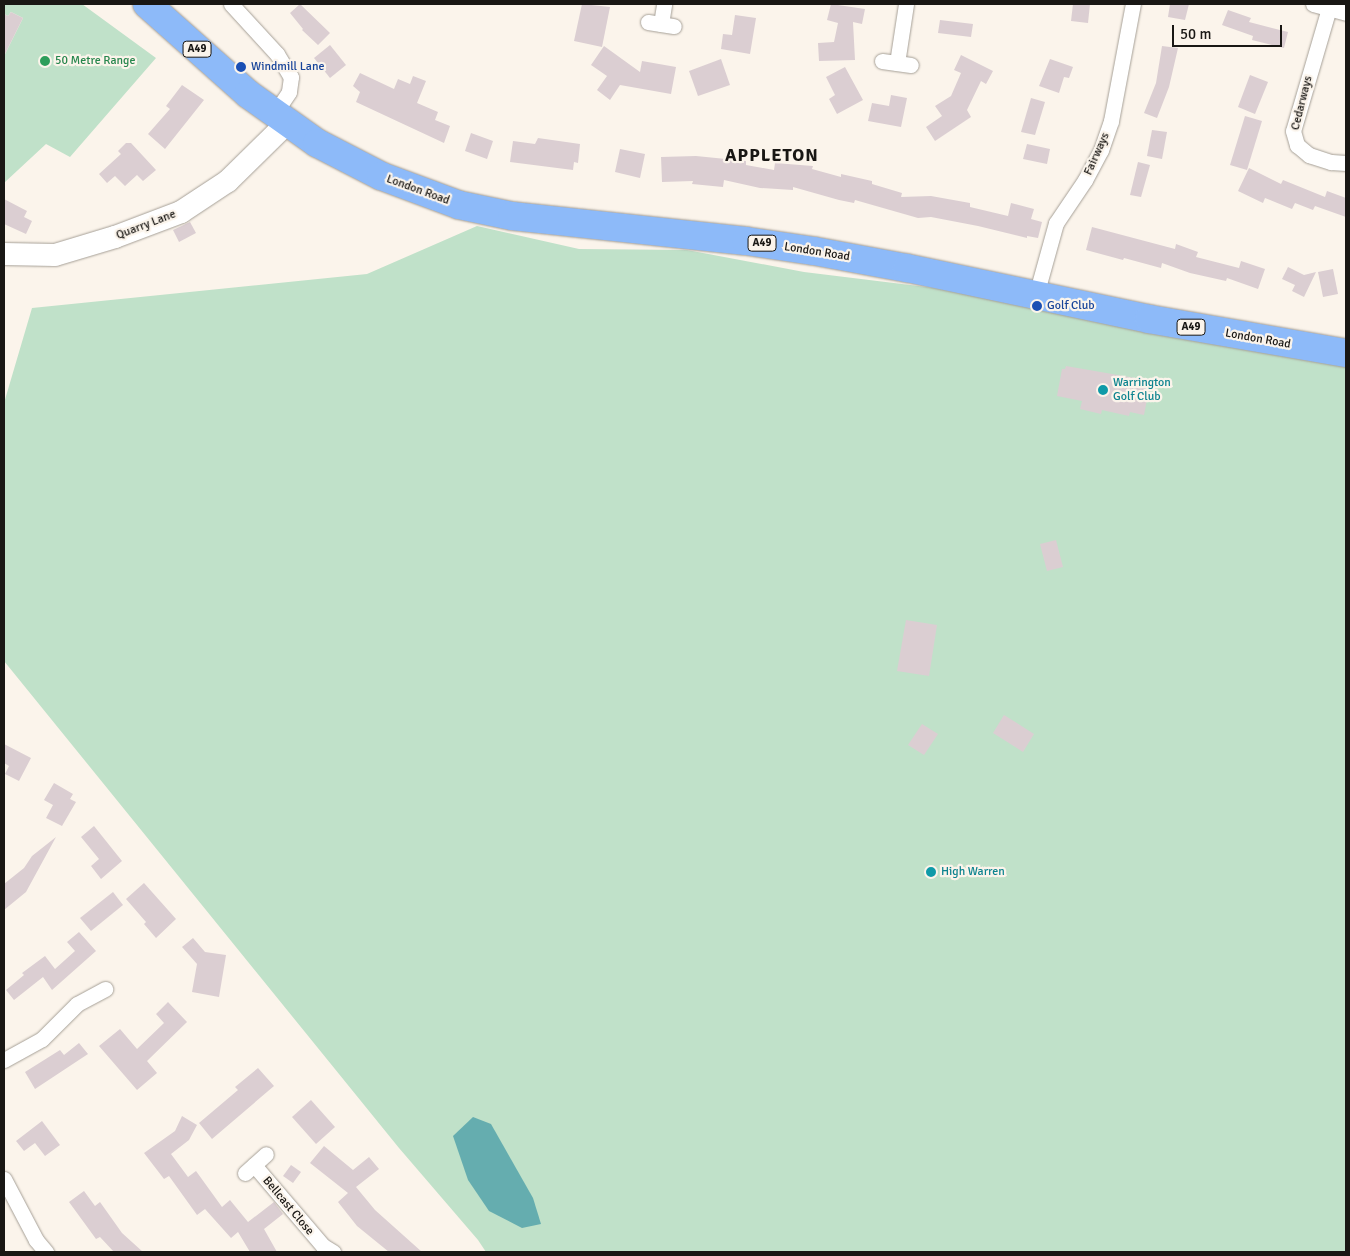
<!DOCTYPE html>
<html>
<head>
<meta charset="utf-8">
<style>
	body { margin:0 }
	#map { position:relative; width:1350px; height:1256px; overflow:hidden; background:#fbf4eb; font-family:Signika,sans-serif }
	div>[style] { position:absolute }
	.green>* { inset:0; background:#c0e1c9 }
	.water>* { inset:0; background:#65adaf }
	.building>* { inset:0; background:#dbced2 }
	.roads { filter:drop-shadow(0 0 1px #a6a097) drop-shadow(0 0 1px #a6a097) }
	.street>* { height:15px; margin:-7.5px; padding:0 7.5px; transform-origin:7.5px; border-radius:7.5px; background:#fff }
	.secondary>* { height:22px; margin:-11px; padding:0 11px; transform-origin:11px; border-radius:11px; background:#fff }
	.highway>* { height:28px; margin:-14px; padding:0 14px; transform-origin:14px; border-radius:14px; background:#8dbaf9 }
	.dots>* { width:14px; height:14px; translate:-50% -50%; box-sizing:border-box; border:2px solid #fbf4eb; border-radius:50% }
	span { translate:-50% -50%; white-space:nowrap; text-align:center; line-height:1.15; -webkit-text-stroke:4.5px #fbf4eb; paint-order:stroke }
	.shield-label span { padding:1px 4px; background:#fbf4eb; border:1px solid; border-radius:4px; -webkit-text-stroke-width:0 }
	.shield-label { font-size:11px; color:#191714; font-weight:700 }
	.leisure-label { font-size:12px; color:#27864d }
	.left { translate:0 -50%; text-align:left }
	.transit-label { font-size:12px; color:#164399 }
	.street-label { font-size:12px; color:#191714 }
	.culture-label { font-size:12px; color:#0d838f }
	.district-label { font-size:18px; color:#191714; font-weight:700; letter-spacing:1px }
	.frame { position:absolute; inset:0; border:5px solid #191714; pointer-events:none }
	.scale { position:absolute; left:1172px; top:25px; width:110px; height:22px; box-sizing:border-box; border:2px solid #191714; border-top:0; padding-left:6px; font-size:15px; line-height:18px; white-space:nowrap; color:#191714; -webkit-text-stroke:4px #fbf4eb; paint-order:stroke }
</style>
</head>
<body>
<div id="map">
	<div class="green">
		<i style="clip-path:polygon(4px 4px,82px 4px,156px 58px,70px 157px,46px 144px,4px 183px,4px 56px,23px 18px,11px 12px,8px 16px,4px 14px)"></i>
		<i style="clip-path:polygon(477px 226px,579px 249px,687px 250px,804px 272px,1090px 307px,1346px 350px,1346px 1252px,486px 1252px,478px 1240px,399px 1148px,4px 661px,4px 403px,32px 308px,367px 274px)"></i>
	</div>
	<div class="water">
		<i style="clip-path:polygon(473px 1117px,491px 1124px,533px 1198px,541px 1224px,522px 1228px,489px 1211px,468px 1180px,453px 1136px)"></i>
	</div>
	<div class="building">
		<i style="clip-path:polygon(300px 4px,330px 33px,318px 45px,302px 30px,303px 29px,290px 13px)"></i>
		<i style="clip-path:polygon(582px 4px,610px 7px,602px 47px,574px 41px)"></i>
		<i style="clip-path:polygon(831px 4px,865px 9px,862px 24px,853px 22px,855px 60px,819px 61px,818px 43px,834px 42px,838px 23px,827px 20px)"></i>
		<i style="clip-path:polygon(1073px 4px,1090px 4px,1088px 23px,1071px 21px)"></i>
		<i style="clip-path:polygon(1170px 4px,1189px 4px,1185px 20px,1168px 17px)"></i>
		<i style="clip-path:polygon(1228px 10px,1251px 18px,1249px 22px,1288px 32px,1284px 48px,1252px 40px,1253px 36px,1222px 25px)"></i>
		<i style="clip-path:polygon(11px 12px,23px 18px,4px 56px,4px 14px,8px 16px)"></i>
		<i style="clip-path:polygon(735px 15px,756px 18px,750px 54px,721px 49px,723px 34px,732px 35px)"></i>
		<i style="clip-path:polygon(940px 20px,973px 24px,971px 37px,938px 33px)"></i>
		<i style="clip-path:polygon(330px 45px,346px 65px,330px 78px,314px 58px)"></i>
		<i style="clip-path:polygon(604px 46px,640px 72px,642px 61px,676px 67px,671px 94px,620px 85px,610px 100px,597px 90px,607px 76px,591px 65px)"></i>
		<i style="clip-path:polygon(1162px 46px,1178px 48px,1169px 87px,1157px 118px,1144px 113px,1156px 83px)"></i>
		<i style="clip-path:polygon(961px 55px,993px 71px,986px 84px,981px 81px,967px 110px,971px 117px,935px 141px,926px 127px,942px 116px,935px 106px,951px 96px,961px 73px,954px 70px)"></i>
		<i style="clip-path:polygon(721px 59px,730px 85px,698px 96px,689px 71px)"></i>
		<i style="clip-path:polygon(1050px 59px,1073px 67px,1069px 78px,1064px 77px,1059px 93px,1039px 86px)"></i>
		<i style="clip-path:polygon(845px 67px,863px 100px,837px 114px,829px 99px,835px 95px,826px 77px)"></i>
		<i style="clip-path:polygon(360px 73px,394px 89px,398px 79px,410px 84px,413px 76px,426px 81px,417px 103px,438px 112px,435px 120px,450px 126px,444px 143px,356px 102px,360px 92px,353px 86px)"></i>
		<i style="clip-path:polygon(1250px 75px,1268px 82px,1255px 114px,1238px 107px)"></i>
		<i style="clip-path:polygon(182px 85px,204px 100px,165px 149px,148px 134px,170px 109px,166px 106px)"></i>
		<i style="clip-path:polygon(891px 95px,907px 98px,901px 127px,868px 121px,872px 103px,889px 106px)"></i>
		<i style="clip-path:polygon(1031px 98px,1045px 102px,1035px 135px,1021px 132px)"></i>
		<i style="clip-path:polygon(1245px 116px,1262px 121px,1247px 170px,1230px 165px)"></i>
		<i style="clip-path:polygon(1152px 130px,1167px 132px,1162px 159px,1147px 156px)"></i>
		<i style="clip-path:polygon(471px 133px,493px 141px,487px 159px,465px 151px)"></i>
		<i style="clip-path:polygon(538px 138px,580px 144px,578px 163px,574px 162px,573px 170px,510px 162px,513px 141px,535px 144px)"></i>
		<i style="clip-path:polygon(126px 143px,131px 143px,156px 170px,143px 181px,137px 175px,125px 186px,115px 176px,107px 183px,99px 174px,121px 154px,118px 151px)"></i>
		<i style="clip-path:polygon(1027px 144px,1050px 149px,1047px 164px,1023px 159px)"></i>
		<i style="clip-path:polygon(620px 149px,645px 154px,640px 178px,615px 172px)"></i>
		<i style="clip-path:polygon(696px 156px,746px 161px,746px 165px,774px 170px,775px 163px,813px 166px,812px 169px,841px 177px,841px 174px,872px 181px,872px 184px,902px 193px,901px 197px,931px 196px,970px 203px,970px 207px,1008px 216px,1011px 203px,1034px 209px,1031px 219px,1042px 222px,1038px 238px,1027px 236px,1027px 238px,978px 226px,931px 217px,918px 218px,855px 200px,854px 203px,839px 200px,793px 187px,793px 190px,760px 188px,724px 180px,723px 187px,692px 184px,693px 181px,662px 182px,661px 157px)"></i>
		<i style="clip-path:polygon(1138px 162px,1150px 165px,1141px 197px,1130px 195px)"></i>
		<i style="clip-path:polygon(1249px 168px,1281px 184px,1283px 180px,1325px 197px,1327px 191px,1346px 198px,1346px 217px,1315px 206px,1313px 210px,1295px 203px,1292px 209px,1265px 198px,1263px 203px,1238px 191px)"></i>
		<i style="clip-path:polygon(4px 199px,27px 211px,24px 217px,32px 221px,26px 234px,4px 224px)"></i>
		<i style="clip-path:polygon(190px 222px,196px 233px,179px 242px,173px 230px)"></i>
		<i style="clip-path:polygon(1092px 227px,1175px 249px,1176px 244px,1198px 252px,1196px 257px,1239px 268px,1241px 261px,1265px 269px,1258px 289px,1227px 278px,1226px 281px,1190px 273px,1162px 263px,1161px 268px,1124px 258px,1123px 260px,1086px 250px)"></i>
		<i style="clip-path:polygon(1288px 267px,1304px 275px,1316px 272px,1304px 297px,1292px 291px,1295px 285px,1282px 279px)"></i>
		<i style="clip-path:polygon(1333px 269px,1338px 294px,1323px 297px,1318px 272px)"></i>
		<i style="clip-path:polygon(1066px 366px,1141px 379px,1140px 382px,1150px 384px,1144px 415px,1130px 412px,1129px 416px,1102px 410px,1101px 414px,1080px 409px,1082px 401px,1057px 396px,1062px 369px,1065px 369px)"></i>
		<i style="clip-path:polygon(1056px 540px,1063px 567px,1047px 571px,1040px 544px)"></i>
		<i style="clip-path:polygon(906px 620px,937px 625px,929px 676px,897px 671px)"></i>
		<i style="clip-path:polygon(1004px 715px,1034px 734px,1023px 752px,993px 733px)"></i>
		<i style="clip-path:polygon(922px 724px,938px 734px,924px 755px,908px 745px)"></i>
		<i style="clip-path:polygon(4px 744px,31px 758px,19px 781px,5px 774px,9px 766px,4px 763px)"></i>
		<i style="clip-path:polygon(54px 783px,73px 794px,70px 799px,76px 802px,62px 826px,46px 818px,53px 805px,44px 800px)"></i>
		<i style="clip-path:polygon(94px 826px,122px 861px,101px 879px,91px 866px,99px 859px,81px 837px)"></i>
		<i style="clip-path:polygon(56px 837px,26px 892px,4px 910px,4px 884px,24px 868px,32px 856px)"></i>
		<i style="clip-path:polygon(144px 883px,176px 919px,156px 938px,144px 924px,146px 922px,126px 899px)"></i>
		<i style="clip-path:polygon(113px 892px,123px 905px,91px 931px,80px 918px)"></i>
		<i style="clip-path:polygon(79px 932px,96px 951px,52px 990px,43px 977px,14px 1000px,6px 990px,24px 975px,22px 973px,45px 956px,55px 969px,75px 951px,67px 942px)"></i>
		<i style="clip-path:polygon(193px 938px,205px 952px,226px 955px,219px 997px,192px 992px,197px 964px,182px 947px)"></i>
		<i style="clip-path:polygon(168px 1002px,187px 1022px,147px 1061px,157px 1073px,137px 1090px,99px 1046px,120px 1029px,137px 1049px,164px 1023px,156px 1014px)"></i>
		<i style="clip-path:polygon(79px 1043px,88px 1054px,35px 1089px,25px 1072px,60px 1050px,64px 1055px)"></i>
		<i style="clip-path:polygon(258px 1068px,274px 1086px,212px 1139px,199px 1123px,238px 1090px,235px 1087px)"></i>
		<i style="clip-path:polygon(311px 1100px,335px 1127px,316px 1144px,292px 1117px)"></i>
		<i style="clip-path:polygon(182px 1116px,197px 1125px,189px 1140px,171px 1154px,188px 1177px,196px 1171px,222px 1207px,230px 1200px,248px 1222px,274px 1202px,283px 1214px,264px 1229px,277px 1252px,250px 1252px,238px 1232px,231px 1238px,205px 1209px,197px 1215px,169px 1176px,164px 1179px,144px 1153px,175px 1131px)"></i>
		<i style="clip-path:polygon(42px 1121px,60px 1145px,45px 1156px,35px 1143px,24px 1151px,16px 1141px)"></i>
		<i style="clip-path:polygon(324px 1146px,353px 1170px,369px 1157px,379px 1169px,356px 1187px,375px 1210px,422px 1252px,389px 1252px,357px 1226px,338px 1202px,348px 1193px,310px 1163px)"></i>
		<i style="clip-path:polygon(291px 1165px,301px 1172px,293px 1183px,283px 1176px)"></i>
		<i style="clip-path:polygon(84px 1191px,95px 1206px,100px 1202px,122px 1233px,143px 1252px,114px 1252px,100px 1237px,96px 1239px,69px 1202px)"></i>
	</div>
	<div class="roads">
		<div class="street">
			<i style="left:231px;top:4px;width:68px;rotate:47.4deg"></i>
			<i style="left:277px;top:54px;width:27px;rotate:59deg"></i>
			<i style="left:291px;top:77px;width:15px;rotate:98deg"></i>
			<i style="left:289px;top:92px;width:27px;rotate:124deg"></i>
			<i style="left:1313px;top:4px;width:34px;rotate:15deg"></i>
			<i style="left:1329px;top:8px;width:128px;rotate:106.3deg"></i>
			<i style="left:1293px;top:131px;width:15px;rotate:74deg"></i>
			<i style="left:1297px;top:145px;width:16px;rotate:40deg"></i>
			<i style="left:1309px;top:155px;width:23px;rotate:18deg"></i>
			<i style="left:1331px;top:162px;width:15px;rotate:4deg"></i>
			<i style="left:648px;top:22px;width:26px;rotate:9deg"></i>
			<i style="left:661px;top:24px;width:20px;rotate:-81deg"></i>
			<i style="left:882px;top:61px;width:29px;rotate:8deg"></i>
			<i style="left:897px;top:63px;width:60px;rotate:-81.3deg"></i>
			<i style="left:1036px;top:295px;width:75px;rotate:-74.5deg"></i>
			<i style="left:1056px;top:223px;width:52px;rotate:-56deg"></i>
			<i style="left:1085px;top:180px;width:34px;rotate:-62deg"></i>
			<i style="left:1101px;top:150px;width:31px;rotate:-71deg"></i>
			<i style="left:1111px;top:121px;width:119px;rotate:-79.4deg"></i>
			<i style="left:4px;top:1060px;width:43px;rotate:-28.9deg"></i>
			<i style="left:42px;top:1039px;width:49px;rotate:-45deg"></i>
			<i style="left:77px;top:1004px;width:32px;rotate:-28deg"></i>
			<i style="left:254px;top:1165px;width:106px;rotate:49.6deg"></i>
			<i style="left:323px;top:1246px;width:12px;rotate:31deg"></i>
			<i style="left:245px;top:1173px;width:28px;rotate:-42deg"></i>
			<i style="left:4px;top:1179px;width:69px;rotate:62.3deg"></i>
			<i style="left:36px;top:1240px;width:16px;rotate:50deg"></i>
		</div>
		<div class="secondary">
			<i style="left:4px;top:254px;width:51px;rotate:1.1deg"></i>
			<i style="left:55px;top:255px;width:63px;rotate:-16.7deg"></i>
			<i style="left:115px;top:237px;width:71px;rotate:-20.7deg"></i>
			<i style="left:181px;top:212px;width:56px;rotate:-33.4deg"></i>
			<i style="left:228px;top:181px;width:83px;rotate:-44.5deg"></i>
		</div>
		<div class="highway">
			<i style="left:147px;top:4px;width:135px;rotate:41.7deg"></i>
			<i style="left:248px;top:94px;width:85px;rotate:35.4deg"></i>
			<i style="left:317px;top:143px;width:72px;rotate:27.3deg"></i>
			<i style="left:381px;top:176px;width:83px;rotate:20.4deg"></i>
			<i style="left:459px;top:205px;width:54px;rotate:11.7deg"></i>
			<i style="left:512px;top:216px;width:235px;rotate:6.1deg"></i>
			<i style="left:746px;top:241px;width:69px;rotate:8.4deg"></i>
			<i style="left:814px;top:251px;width:95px;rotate:10.4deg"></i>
			<i style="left:907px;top:268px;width:247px;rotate:11.9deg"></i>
			<i style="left:1149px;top:319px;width:200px;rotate:9.8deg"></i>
		</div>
	</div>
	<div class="dots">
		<i style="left:45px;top:61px;background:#2e9e5b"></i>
		<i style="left:241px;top:67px;background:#1a4fb4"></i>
		<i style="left:1037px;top:306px;background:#1a4fb4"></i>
		<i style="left:1103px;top:390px;background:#0f9aa8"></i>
		<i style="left:931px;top:872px;background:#0f9aa8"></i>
	</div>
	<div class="shield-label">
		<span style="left:197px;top:49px">A49</span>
		<span style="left:762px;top:243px">A49</span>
		<span style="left:1191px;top:327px">A49</span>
	</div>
	<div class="leisure-label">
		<span class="left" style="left:55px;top:61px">50 Metre Range</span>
	</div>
	<div class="transit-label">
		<span class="left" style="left:251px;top:67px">Windmill Lane</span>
		<span class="left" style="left:1047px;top:306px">Golf Club</span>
	</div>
	<div class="street-label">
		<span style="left:1302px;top:103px;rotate:-76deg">Cedarways</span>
		<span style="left:1097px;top:154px;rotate:-66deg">Fairways</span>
		<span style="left:418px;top:190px;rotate:20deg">London Road</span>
		<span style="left:146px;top:225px;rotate:-21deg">Quarry Lane</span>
		<span style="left:817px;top:252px;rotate:9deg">London Road</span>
		<span style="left:1258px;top:339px;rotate:10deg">London Road</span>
		<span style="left:288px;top:1206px;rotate:50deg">Bellcast Close</span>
	</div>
	<div class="culture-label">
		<span class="left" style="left:1113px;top:390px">Warrington<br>Golf Club</span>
		<span class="left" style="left:941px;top:872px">High Warren</span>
	</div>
	<div class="district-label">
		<span style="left:772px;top:155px">APPLETON</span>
	</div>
	<div class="frame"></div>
	<div class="scale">50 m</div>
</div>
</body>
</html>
